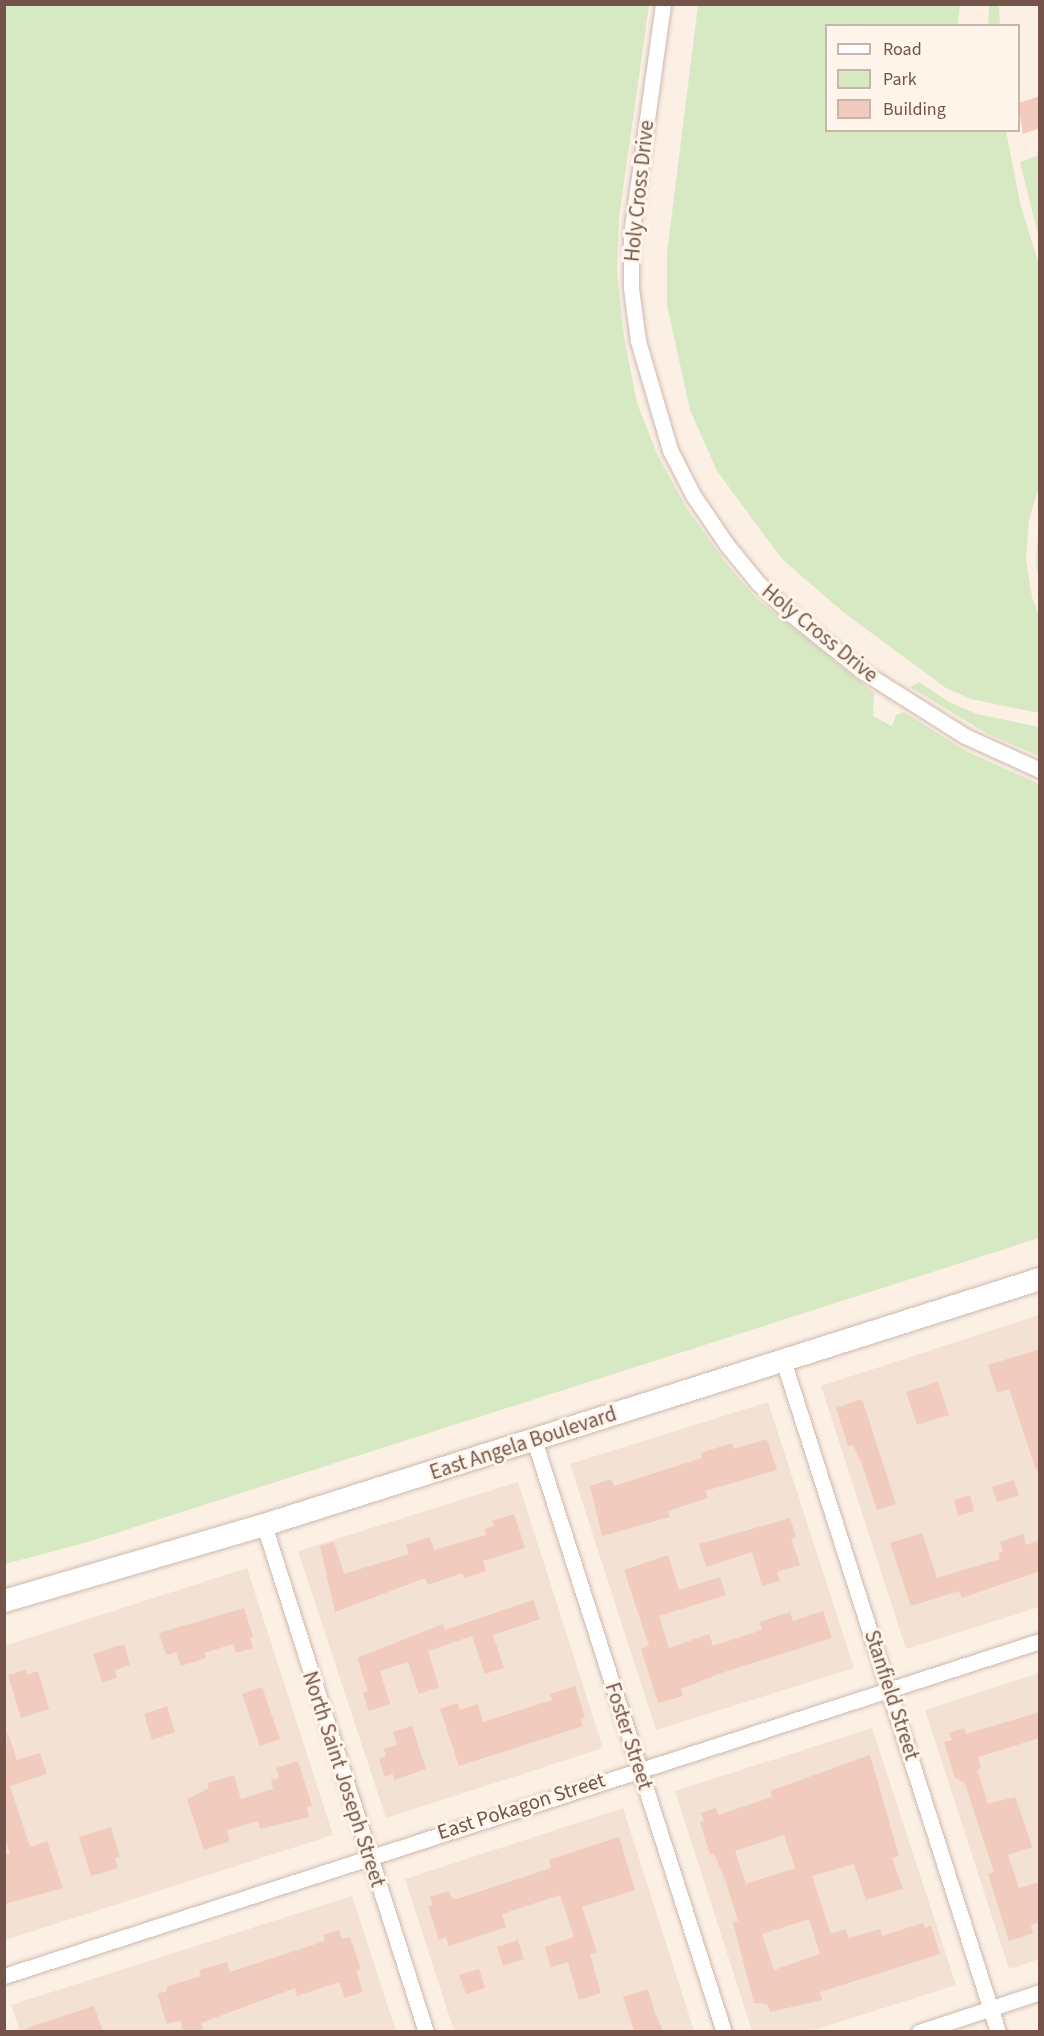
<!DOCTYPE html>
<html>
<head>
<meta charset="utf-8">
<style>
	body { margin:0 }
	#map { position:relative; width:1044px; height:2036px; overflow:hidden; background:#fcf0e5; font-family:"Source Sans 3",sans-serif }
	div>[style] { position:absolute }
	.residential>* { inset:0; background:#f3e1d3 }
	.green>* { inset:0; background:#d7e9c3 }
	.building>* { inset:0; background:#f1cbbd }
	.roads { filter:drop-shadow(0 0 2px #cfb9ae) drop-shadow(0 0 2px #cfb9ae) }
	.minor>* { height:15px; margin:-7.5px; padding:0 7.5px; transform-origin:7.5px; border-radius:7.5px; background:#fff }
	.secondary>* { height:22px; margin:-11px; padding:0 11px; transform-origin:11px; border-radius:11px; background:#fff }
	span { translate:-50% -50%; white-space:nowrap; text-align:center; line-height:1.15; -webkit-text-stroke:6px #fff5eb; paint-order:stroke }
	.street-label { font-size:21px; color:#74544a }
	.frame { position:absolute; inset:0; border:6px solid #74544a; pointer-events:none }
	.legend { position:absolute; left:825px; top:24px; width:195px; height:108px; box-sizing:border-box; background:#fff5eb; border:2px solid #c7b5ab; margin:0; padding:8px 10px; list-style:none; font-size:18px; color:#74544a }
	.legend li { display:flex; align-items:center; gap:12px; height:30px }
	.legend b { width:30px; border:2px solid #c7b5ab }
</style>
</head>
<body>
<div id="map">
	<div class="residential">
		<i style="clip-path:polygon(1039px 1315px,1039px 1607px,906px 1649px,821px 1386px)"></i>
		<i style="clip-path:polygon(768px 1402px,854px 1668px,656px 1730px,570px 1464px)"></i>
		<i style="clip-path:polygon(518px 1482px,603px 1748px,386px 1818px,298px 1551px)"></i>
		<i style="clip-path:polygon(247px 1568px,333px 1835px,5px 1940px,4px 1646px)"></i>
		<i style="clip-path:polygon(1039px 1673px,1039px 1959px,1009px 1969px,925px 1710px)"></i>
		<i style="clip-path:polygon(872px 1728px,956px 1985px,811px 2031px,752px 2031px,675px 1791px)"></i>
		<i style="clip-path:polygon(623px 1808px,694px 2031px,454px 2031px,405px 1879px)"></i>
		<i style="clip-path:polygon(352px 1896px,396px 2031px,20px 2031px,11px 2005px)"></i>
	</div>
	<div class="green">
		<i style="clip-path:polygon(5px 4px,649px 5px,619px 218px,617px 272px,624px 337px,637px 403px,657px 454px,686px 507px,726px 563px,756px 598px,874px 693px,873px 716px,892px 726px,896px 715px,904px 712px,966px 751px,1039px 784px,1039px 1238px,88px 1542px,5px 1564px)"></i>
		<i style="clip-path:polygon(698px 5px,960px 5px,958px 25px,826px 26px,826px 130px,1006px 131px,1021px 207px,1039px 264px,1040px 483px,1029px 520px,1026px 559px,1032px 597px,1039px 615px,1039px 713px,971px 699px,946px 688px,843px 612px,782px 559px,717px 471px,690px 410px,667px 305px,667px 253px)"></i>
		<i style="clip-path:polygon(989px 5px,999px 5px,1000px 25px,988px 25px)"></i>
		<i style="clip-path:polygon(1039px 155px,1040px 155px,1039px 239px,1020px 162px)"></i>
		<i style="clip-path:polygon(1039px 516px,1040px 516px,1039px 582px,1036px 563px)"></i>
		<i style="clip-path:polygon(919px 682px,949px 702px,977px 714px,1039px 727px,1039px 756px,986px 733px,910px 687px)"></i>
	</div>
	<div class="building">
		<i style="clip-path:polygon(1040px 96px,1040px 128px,1023px 134px,1018px 103px)"></i>
		<i style="clip-path:polygon(1040px 1349px,1040px 1469px,1036px 1470px,1009px 1389px,997px 1393px,988px 1365px)"></i>
		<i style="clip-path:polygon(938px 1382px,949px 1415px,917px 1425px,906px 1392px)"></i>
		<i style="clip-path:polygon(862px 1399px,896px 1504px,877px 1510px,862px 1464px,853px 1445px,848px 1446px,836px 1408px)"></i>
		<i style="clip-path:polygon(767px 1439px,777px 1470px,705px 1491px,708px 1498px,668px 1511px,670px 1517px,602px 1536px,590px 1486px,611px 1479px,614px 1486px,702px 1458px,701px 1453px,732px 1443px,734px 1449px)"></i>
		<i style="clip-path:polygon(1014px 1480px,1019px 1496px,997px 1502px,992px 1487px)"></i>
		<i style="clip-path:polygon(970px 1495px,974px 1511px,958px 1516px,954px 1500px)"></i>
		<i style="clip-path:polygon(514px 1514px,525px 1548px,483px 1561px,486px 1571px,464px 1578px,462px 1573px,428px 1585px,425px 1578px,335px 1612px,320px 1546px,334px 1542px,344px 1574px,409px 1554px,406px 1545px,430px 1537px,434px 1550px,486px 1535px,484px 1529px,494px 1526px,492px 1521px)"></i>
		<i style="clip-path:polygon(790px 1518px,796px 1537px,791px 1539px,800px 1565px,777px 1572px,780px 1581px,762px 1586px,752px 1552px,706px 1567px,699px 1544px)"></i>
		<i style="clip-path:polygon(922px 1533px,937px 1578px,1000px 1559px,998px 1553px,1003px 1551px,1000px 1542px,1023px 1534px,1026px 1545px,1040px 1540px,1040px 1571px,962px 1598px,959px 1591px,911px 1606px,890px 1543px)"></i>
		<i style="clip-path:polygon(668px 1555px,679px 1590px,720px 1577px,726px 1595px,659px 1616px,669px 1648px,709px 1634px,713px 1646px,762px 1630px,760px 1622px,790px 1612px,793px 1621px,823px 1611px,832px 1638px,721px 1673px,681px 1689px,683px 1696px,658px 1703px,641px 1649px,649px 1646px,624px 1570px)"></i>
		<i style="clip-path:polygon(533px 1600px,540px 1619px,493px 1635px,504px 1668px,485px 1674px,472px 1636px,428px 1651px,439px 1687px,419px 1694px,408px 1662px,380px 1671px,390px 1704px,369px 1711px,363px 1693px,368px 1691px,357px 1658px,443px 1624px,445px 1630px)"></i>
		<i style="clip-path:polygon(244px 1608px,253px 1637px,250px 1638px,253px 1648px,236px 1653px,233px 1644px,204px 1653px,206px 1658px,181px 1666px,176px 1652px,166px 1655px,159px 1633px)"></i>
		<i style="clip-path:polygon(124px 1644px,130px 1665px,115px 1670px,117px 1678px,102px 1682px,93px 1654px)"></i>
		<i style="clip-path:polygon(26px 1670px,27px 1675px,38px 1671px,49px 1709px,21px 1718px,8px 1675px)"></i>
		<i style="clip-path:polygon(575px 1686px,585px 1717px,580px 1719px,583px 1726px,459px 1766px,440px 1709px,458px 1703px,460px 1710px,478px 1704px,483px 1722px,552px 1700px,550px 1694px)"></i>
		<i style="clip-path:polygon(262px 1687px,280px 1739px,260px 1746px,242px 1694px)"></i>
		<i style="clip-path:polygon(167px 1706px,175px 1732px,152px 1740px,144px 1714px)"></i>
		<i style="clip-path:polygon(1040px 1712px,1040px 1738px,978px 1757px,981px 1768px,977px 1770px,988px 1804px,1015px 1797px,1029px 1837px,1032px 1847px,1008px 1855px,1019px 1888px,1040px 1882px,1040px 1922px,1031px 1925px,1033px 1933px,1009px 1941px,988px 1874px,994px 1872px,979px 1827px,965px 1783px,955px 1778px,944px 1742px,952px 1740px,949px 1733px,964px 1728px,966px 1734px)"></i>
		<i style="clip-path:polygon(412px 1726px,426px 1769px,394px 1780px,393px 1774px,385px 1777px,379px 1759px,386px 1756px,384px 1749px,397px 1745px,393px 1732px)"></i>
		<i style="clip-path:polygon(7px 1731px,17px 1760px,40px 1753px,47px 1774px,10px 1786px,30px 1847px,47px 1841px,63px 1888px,4px 1904px,4px 1855px,10px 1853px,4px 1836px)"></i>
		<i style="clip-path:polygon(evenodd,870px 1755px,899px 1856px,892px 1858px,903px 1889px,866px 1900px,854px 1864px,812px 1876px,831px 1934px,846px 1929px,849px 1938px,880px 1929px,882px 1936px,923px 1923px,925px 1928px,931px 1926px,940px 1954px,820px 1992px,822px 2000px,770px 2012px,767px 2004px,754px 2003px,733px 1922px,738px 1921px,725px 1879px,714px 1854px,710px 1855px,700px 1822px,704px 1821px,701px 1813px,716px 1808px,718px 1815px,772px 1797px,770px 1791px,870px 1755px,784px 1835px,795px 1868px,746px 1884px,735px 1851px,784px 1835px,870px 1755px,809px 1919px,820px 1954px,774px 1970px,762px 1934px,809px 1919px)"></i>
		<i style="clip-path:polygon(298px 1761px,312px 1806px,307px 1807px,309px 1817px,260px 1829px,258px 1821px,227px 1830px,230px 1841px,204px 1850px,187px 1799px,209px 1788px,207px 1783px,234px 1775px,241px 1799px,273px 1789px,271px 1780px,279px 1778px,276px 1768px)"></i>
		<i style="clip-path:polygon(111px 1827px,120px 1857px,115px 1858px,118px 1868px,91px 1876px,79px 1837px)"></i>
		<i style="clip-path:polygon(619px 1837px,635px 1890px,582px 1907px,597px 1952px,590px 1954px,601px 1993px,579px 2000px,568px 1962px,551px 1967px,545px 1947px,574px 1937px,560px 1895px,502px 1914px,506px 1927px,449px 1946px,446px 1937px,439px 1940px,428px 1906px,433px 1905px,430px 1897px,449px 1891px,452px 1899px,457px 1899px,551px 1868px,549px 1860px)"></i>
		<i style="clip-path:polygon(339px 1930px,342px 1939px,350px 1937px,361px 1969px,356px 1971px,363px 1992px,345px 1998px,339px 1982px,297px 1996px,295px 1988px,201px 2023px,204px 2031px,183px 2031px,180px 2020px,167px 2024px,157px 1994px,167px 1991px,166px 1987px,201px 1976px,199px 1970px,227px 1962px,230px 1972px,325px 1941px,323px 1935px)"></i>
		<i style="clip-path:polygon(518px 1940px,524px 1959px,503px 1966px,497px 1947px)"></i>
		<i style="clip-path:polygon(479px 1969px,485px 1988px,466px 1994px,459px 1975px)"></i>
		<i style="clip-path:polygon(648px 1989px,655px 2013px,663px 2031px,634px 2031px,623px 1997px)"></i>
		<i style="clip-path:polygon(94px 2006px,103px 2031px,27px 2031px,27px 2028px)"></i>
	</div>
	<div class="roads">
		<div class="minor">
			<i style="left:663px;top:4px;width:232px;rotate:97.9deg"></i>
			<i style="left:631px;top:234px;width:54px;rotate:90deg"></i>
			<i style="left:631px;top:288px;width:53px;rotate:82.5deg"></i>
			<i style="left:638px;top:341px;width:114px;rotate:73.6deg"></i>
			<i style="left:670px;top:450px;width:51px;rotate:62.9deg"></i>
			<i style="left:693px;top:495px;width:60px;rotate:55.8deg"></i>
			<i style="left:727px;top:545px;width:49px;rotate:50.8deg"></i>
			<i style="left:758px;top:583px;width:45px;rotate:43.2deg"></i>
			<i style="left:791px;top:614px;width:91px;rotate:38.8deg"></i>
			<i style="left:862px;top:671px;width:122px;rotate:32.3deg"></i>
			<i style="left:965px;top:736px;width:82px;rotate:24.4deg"></i>
			<i style="left:783px;top:1360px;width:706px;rotate:72.26deg"></i>
			<i style="left:534px;top:1440px;width:622px;rotate:72.21deg"></i>
			<i style="left:264px;top:1525px;width:532px;rotate:72.28deg"></i>
			<i style="left:4px;top:1976px;width:1089px;rotate:-17.92deg"></i>
			<i style="left:919px;top:2032px;width:127px;rotate:-18.3deg"></i>
		</div>
		<div class="secondary">
			<i style="left:4px;top:1601px;width:271px;rotate:-16.3deg"></i>
			<i style="left:264px;top:1525px;width:814px;rotate:-17.59deg"></i>
		</div>
	</div>
	<div class="street-label">
		<span style="left:639px;top:191px;rotate:-84deg">Holy Cross Drive</span>
		<span style="left:820px;top:633px;rotate:39deg">Holy Cross Drive</span>
		<span style="left:523px;top:1443px;rotate:-18deg">East Angela Boulevard</span>
		<span style="left:892px;top:1695px;rotate:72deg">Stanfield Street</span>
		<span style="left:629px;top:1736px;rotate:72deg">Foster Street</span>
		<span style="left:344px;top:1779px;rotate:72deg">North Saint Joseph Street</span>
		<span style="left:521px;top:1806px;rotate:-18deg">East Pokagon Street</span>
	</div>
	<div class="frame"></div>
	<ul class="legend">
	<li><b style="height:8px;background:#fff"></b>Road</li>
	<li><b style="height:16px;background:#d7e9c3"></b>Park</li>
	<li><b style="height:16px;background:#f1cbbd"></b>Building</li>
	</ul>
</div>
</body>
</html>
